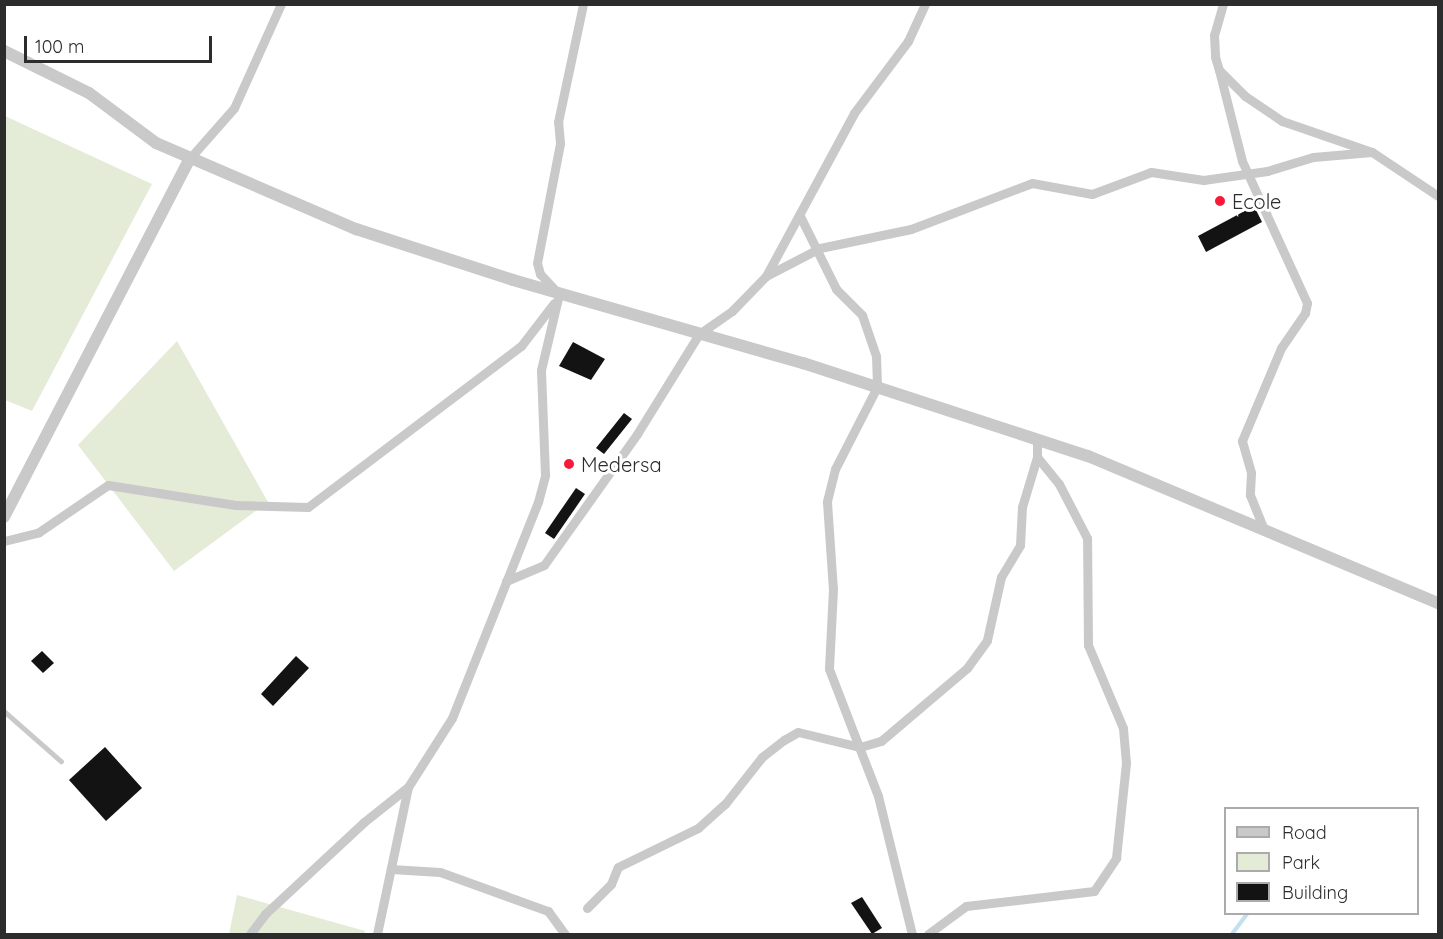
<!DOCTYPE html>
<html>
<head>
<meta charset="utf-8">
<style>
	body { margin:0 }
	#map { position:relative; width:1443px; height:939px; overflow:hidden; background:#fff; font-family:Quicksand,sans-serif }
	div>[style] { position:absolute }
	.green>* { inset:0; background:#e4ecd8 }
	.stream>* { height:4px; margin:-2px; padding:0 2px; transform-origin:2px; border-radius:2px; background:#c2e0ee }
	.building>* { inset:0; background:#131313 }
	.service>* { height:4.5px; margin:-2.25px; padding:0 2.25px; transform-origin:2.25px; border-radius:2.25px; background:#c9c9c9 }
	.minor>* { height:9px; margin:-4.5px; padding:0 4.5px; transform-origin:4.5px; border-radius:4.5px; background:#c9c9c9 }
	.tertiary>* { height:12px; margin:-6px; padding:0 6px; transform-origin:6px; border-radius:6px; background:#c9c9c9 }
	.dots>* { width:16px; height:16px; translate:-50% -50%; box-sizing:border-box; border:3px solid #fff; border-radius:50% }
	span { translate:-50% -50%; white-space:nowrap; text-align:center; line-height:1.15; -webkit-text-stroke:6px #fff; paint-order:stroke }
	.poi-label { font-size:20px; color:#2c2c2c }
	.left { translate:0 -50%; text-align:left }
	.frame { position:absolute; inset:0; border:6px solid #2c2c2c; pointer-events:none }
	.legend { position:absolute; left:1224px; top:807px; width:195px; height:108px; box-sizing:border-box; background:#fff; border:2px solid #ababab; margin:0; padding:8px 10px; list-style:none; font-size:18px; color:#2c2c2c }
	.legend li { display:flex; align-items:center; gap:12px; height:30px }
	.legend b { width:30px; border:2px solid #ababab }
	.scale { position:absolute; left:24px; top:36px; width:188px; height:27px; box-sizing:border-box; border:3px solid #2c2c2c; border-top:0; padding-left:8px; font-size:18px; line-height:21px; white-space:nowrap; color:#2c2c2c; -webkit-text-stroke:4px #fff; paint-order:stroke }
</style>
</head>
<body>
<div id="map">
	<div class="green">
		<i style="clip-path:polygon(5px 116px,152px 184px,32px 411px,5px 400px)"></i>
		<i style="clip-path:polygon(177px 341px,268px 502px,174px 571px,78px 445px)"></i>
		<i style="clip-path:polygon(237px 895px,365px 931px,364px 934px,229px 934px)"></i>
	</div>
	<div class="stream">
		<i style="left:1232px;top:934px;width:25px;rotate:-53deg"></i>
	</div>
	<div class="building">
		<i style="clip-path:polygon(1254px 206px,1262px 222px,1206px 252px,1198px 236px)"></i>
		<i style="clip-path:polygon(573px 342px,605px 359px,591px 380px,559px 366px)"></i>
		<i style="clip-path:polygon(624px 413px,632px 419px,604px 454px,596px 448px)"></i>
		<i style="clip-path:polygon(576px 488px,585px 494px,554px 539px,545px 533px)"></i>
		<i style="clip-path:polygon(42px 651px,54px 663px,43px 673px,31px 661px)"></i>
		<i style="clip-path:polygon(296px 656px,309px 668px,273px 706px,261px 694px)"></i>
		<i style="clip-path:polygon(105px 747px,142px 788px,106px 821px,69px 780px)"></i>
		<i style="clip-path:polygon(862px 897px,882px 928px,872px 934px,851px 903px)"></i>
	</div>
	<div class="service">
		<i style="left:4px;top:711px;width:76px;rotate:41.3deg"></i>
	</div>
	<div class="minor">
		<i style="left:1223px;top:4px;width:32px;rotate:106deg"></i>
		<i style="left:1214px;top:35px;width:22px;rotate:87deg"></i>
		<i style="left:1215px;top:57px;width:14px;rotate:73deg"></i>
		<i style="left:1219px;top:70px;width:37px;rotate:45deg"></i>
		<i style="left:1245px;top:96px;width:45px;rotate:34deg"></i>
		<i style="left:1282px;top:121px;width:95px;rotate:19deg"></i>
		<i style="left:1372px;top:152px;width:79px;rotate:33.7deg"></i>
		<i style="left:1219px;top:70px;width:94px;rotate:75.8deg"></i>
		<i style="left:1242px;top:161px;width:156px;rotate:65.4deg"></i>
		<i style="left:1307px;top:303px;width:10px;rotate:101deg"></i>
		<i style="left:1305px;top:313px;width:42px;rotate:124.4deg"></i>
		<i style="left:1281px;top:348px;width:101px;rotate:112.8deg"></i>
		<i style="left:1242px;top:441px;width:33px;rotate:74deg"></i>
		<i style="left:1251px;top:473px;width:22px;rotate:93deg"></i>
		<i style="left:1250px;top:495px;width:37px;rotate:68deg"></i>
		<i style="left:190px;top:158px;width:67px;rotate:-48.7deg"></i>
		<i style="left:234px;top:108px;width:114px;rotate:-65.7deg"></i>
		<i style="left:800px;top:216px;width:81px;rotate:63.7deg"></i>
		<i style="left:836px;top:289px;width:37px;rotate:45deg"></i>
		<i style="left:862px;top:315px;width:43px;rotate:71.1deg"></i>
		<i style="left:876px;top:356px;width:31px;rotate:88deg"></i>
		<i style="left:877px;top:387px;width:92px;rotate:117.1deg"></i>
		<i style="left:835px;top:469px;width:34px;rotate:104deg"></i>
		<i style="left:827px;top:502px;width:87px;rotate:86.1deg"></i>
		<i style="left:833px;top:589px;width:80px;rotate:92.9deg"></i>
		<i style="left:829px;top:669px;width:136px;rotate:68.9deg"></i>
		<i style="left:878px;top:796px;width:142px;rotate:76.2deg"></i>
		<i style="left:766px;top:276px;width:61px;rotate:-27.4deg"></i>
		<i style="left:820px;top:248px;width:93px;rotate:-11.8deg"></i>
		<i style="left:911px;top:229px;width:129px;rotate:-20.8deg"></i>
		<i style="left:1032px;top:183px;width:61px;rotate:10.4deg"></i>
		<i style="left:1092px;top:194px;width:63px;rotate:-20.4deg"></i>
		<i style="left:1151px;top:172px;width:53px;rotate:8.7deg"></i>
		<i style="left:1203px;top:180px;width:65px;rotate:-8deg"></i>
		<i style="left:1267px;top:171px;width:48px;rotate:-16.9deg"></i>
		<i style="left:1313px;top:157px;width:59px;rotate:-4.8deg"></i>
		<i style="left:557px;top:292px;width:25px;rotate:-133deg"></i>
		<i style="left:540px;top:274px;width:11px;rotate:-105deg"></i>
		<i style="left:537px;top:263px;width:122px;rotate:-79.1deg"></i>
		<i style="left:560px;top:143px;width:21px;rotate:-95deg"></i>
		<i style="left:558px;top:122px;width:121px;rotate:-78deg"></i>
		<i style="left:4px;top:541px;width:36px;rotate:-14deg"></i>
		<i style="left:39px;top:532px;width:83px;rotate:-34.3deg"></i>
		<i style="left:108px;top:485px;width:129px;rotate:8.9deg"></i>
		<i style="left:235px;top:505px;width:73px;rotate:1.6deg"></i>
		<i style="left:308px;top:507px;width:267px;rotate:-37.1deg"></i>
		<i style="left:521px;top:346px;width:54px;rotate:-52.5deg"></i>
		<i style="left:506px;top:581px;width:41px;rotate:-22.8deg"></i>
		<i style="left:544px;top:565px;width:161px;rotate:-54.6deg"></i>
		<i style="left:637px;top:434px;width:118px;rotate:-58.2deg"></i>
		<i style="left:699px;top:334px;width:40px;rotate:-34.9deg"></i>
		<i style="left:732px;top:311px;width:49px;rotate:-45.8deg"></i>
		<i style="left:766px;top:276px;width:185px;rotate:-61.6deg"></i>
		<i style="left:854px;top:113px;width:90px;rotate:-53.1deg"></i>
		<i style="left:908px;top:41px;width:41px;rotate:-65.3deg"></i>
		<i style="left:391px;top:869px;width:49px;rotate:3.5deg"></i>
		<i style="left:440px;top:872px;width:115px;rotate:19.9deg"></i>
		<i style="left:548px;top:911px;width:29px;rotate:54deg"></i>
		<i style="left:587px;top:908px;width:34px;rotate:-45deg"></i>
		<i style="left:611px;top:884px;width:18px;rotate:-68deg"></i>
		<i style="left:618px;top:867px;width:89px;rotate:-26deg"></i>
		<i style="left:698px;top:828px;width:36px;rotate:-42deg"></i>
		<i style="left:725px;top:804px;width:60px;rotate:-51.8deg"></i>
		<i style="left:762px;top:757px;width:28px;rotate:-38deg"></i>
		<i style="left:784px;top:740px;width:16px;rotate:-30deg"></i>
		<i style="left:798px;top:732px;width:64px;rotate:13.6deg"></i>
		<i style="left:860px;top:747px;width:22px;rotate:-16deg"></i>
		<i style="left:881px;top:741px;width:113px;rotate:-40.3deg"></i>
		<i style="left:967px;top:668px;width:34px;rotate:-54deg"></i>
		<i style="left:987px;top:640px;width:65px;rotate:-77.5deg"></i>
		<i style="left:1001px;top:577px;width:37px;rotate:-59deg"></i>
		<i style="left:1020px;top:545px;width:38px;rotate:-87deg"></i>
		<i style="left:1022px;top:507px;width:52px;rotate:-73.3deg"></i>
		<i style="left:250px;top:934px;width:25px;rotate:-53deg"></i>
		<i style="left:265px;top:914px;width:135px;rotate:-42.9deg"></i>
		<i style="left:364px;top:822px;width:56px;rotate:-38.5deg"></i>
		<i style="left:377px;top:934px;width:150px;rotate:-78.1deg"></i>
		<i style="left:408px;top:787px;width:82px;rotate:-57.5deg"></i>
		<i style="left:452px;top:718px;width:232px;rotate:-68.3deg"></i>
		<i style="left:538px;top:502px;width:28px;rotate:-75deg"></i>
		<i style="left:545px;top:475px;width:105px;rotate:-92.2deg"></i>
		<i style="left:541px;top:370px;width:78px;rotate:-76.7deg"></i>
		<i style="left:928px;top:934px;width:47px;rotate:-36.4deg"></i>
		<i style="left:966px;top:906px;width:129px;rotate:-6.7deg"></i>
		<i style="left:1094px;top:891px;width:40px;rotate:-56deg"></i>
		<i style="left:1116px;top:858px;width:96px;rotate:-84deg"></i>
		<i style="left:1126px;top:763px;width:35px;rotate:-95deg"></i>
		<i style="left:1123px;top:728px;width:90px;rotate:-112.9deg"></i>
		<i style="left:1088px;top:645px;width:107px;rotate:-90.5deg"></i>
		<i style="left:1087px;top:538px;width:61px;rotate:-117.4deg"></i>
		<i style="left:1059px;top:484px;width:35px;rotate:-129deg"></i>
		<i style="left:1037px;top:457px;width:17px;rotate:-90deg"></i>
	</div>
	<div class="tertiary">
		<i style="left:4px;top:51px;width:95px;rotate:26.3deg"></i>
		<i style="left:89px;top:93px;width:84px;rotate:36.7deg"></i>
		<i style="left:156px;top:143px;width:218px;rotate:23.3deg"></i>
		<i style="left:356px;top:229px;width:165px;rotate:18deg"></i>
		<i style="left:513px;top:280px;width:302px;rotate:16deg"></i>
		<i style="left:803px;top:363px;width:300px;rotate:18.1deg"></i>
		<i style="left:1088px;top:456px;width:380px;rotate:22.8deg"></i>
		<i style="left:4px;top:517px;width:404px;rotate:-62.6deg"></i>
	</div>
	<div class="dots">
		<i style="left:1220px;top:201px;background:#f71b39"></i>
		<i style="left:569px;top:464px;background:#f71b39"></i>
	</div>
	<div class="poi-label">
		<span class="left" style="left:1232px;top:201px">Ecole</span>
		<span class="left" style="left:581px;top:464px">Medersa</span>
	</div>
	<div class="frame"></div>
	<ul class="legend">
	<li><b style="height:8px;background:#c9c9c9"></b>Road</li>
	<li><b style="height:16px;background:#e4ecd8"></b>Park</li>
	<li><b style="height:16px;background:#131313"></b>Building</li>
	</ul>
	<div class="scale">100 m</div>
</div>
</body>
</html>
